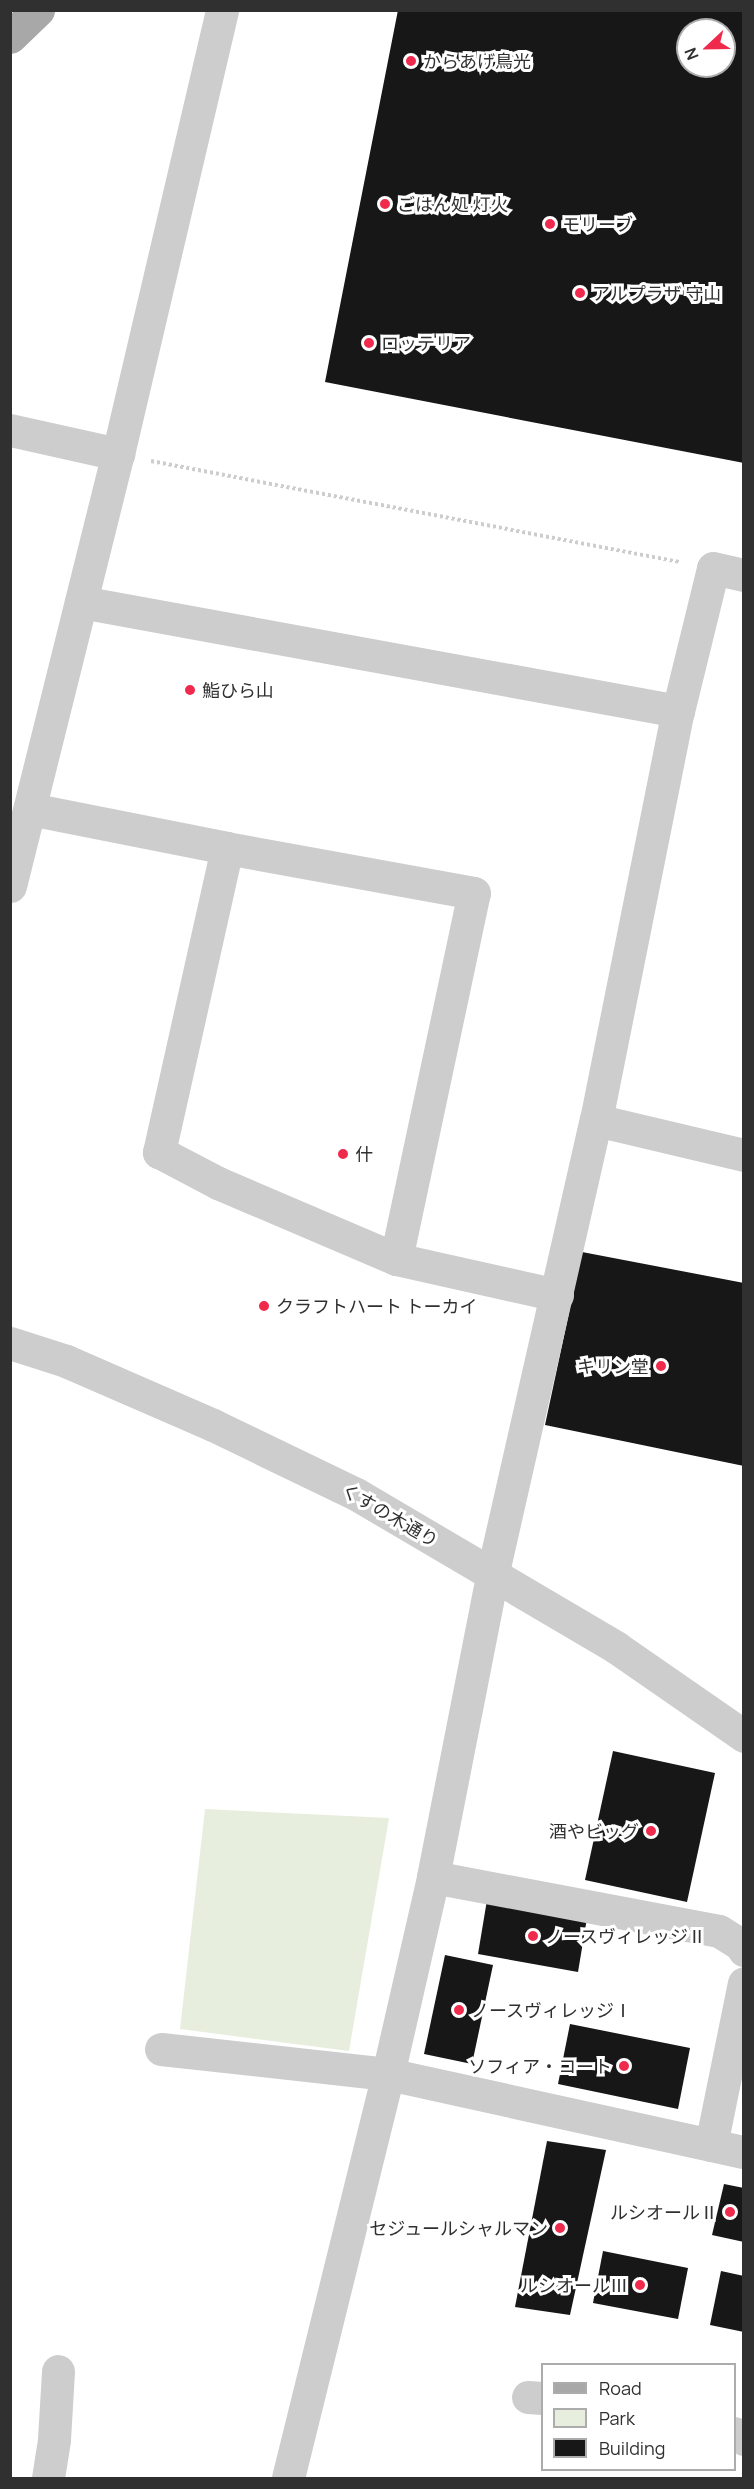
<!DOCTYPE html>
<html>
<head>
<meta charset="utf-8">
<style>
	body { margin:0 }
	#map { position:relative; width:754px; height:2489px; overflow:hidden; background:#fff; font-family:Manrope,"Noto Sans JP",sans-serif }
	div>[style] { position:absolute }
	.green>* { inset:0; background:#e8eede }
	.building>* { inset:0; background:#171717 }
	.path>* { height:4px; margin-top:-2px; transform-origin:0; background:repeating-linear-gradient(90deg,#cdcdcd 0 3px,transparent 0 6px) }
	.minor>* { height:33px; margin:-16.5px; padding:0 16.5px; transform-origin:16.5px; border-radius:16.5px; background:#cdcdcd }
	.major>* { height:33px; margin:-16.5px; padding:0 16.5px; transform-origin:16.5px; border-radius:16.5px; background:#a8a8a8 }
	.dots>* { width:16px; height:16px; translate:-50% -50%; box-sizing:border-box; border:3px solid #fff; border-radius:50% }
	span { translate:-50% -50%; white-space:nowrap; text-align:center; line-height:1.15; -webkit-text-stroke:6px #fff; paint-order:stroke }
	.poi-label { font-size:18px; color:#303030 }
	.left { translate:0 -50%; text-align:left }
	.right { translate:-100% -50%; text-align:right }
	.street-label { font-size:18px; color:#303030 }
	.frame { position:absolute; inset:0; border:12px solid #303030; pointer-events:none }
	.legend { position:absolute; left:541px; top:2363px; width:195px; height:108px; box-sizing:border-box; background:#fff; border:2px solid #acacac; margin:0; padding:8px 10px; list-style:none; font-size:18px; color:#303030 }
	.legend li { display:flex; align-items:center; gap:12px; height:30px }
	.legend b { width:30px; border:2px solid #acacac }
	.north { position:absolute; left:676px; top:18px; width:60px; height:60px; box-sizing:border-box; background:#fff; border:2px solid #acacac; border-radius:50%; rotate:248deg; font-size:16px; font-weight:700; line-height:24px; text-align:center; color:#303030 }
	.north::after { content:''; display:block; margin:auto; width:21px; height:27px; background:#f02a4d; clip-path:polygon(50% 0,100% 100%,50% 72%,0 100%) }
</style>
</head>
<body>
<div id="map">
	<div class="green">
		<i style="clip-path:polygon(205px 1809px,389px 1818px,349px 2051px,180px 2029px)"></i>
	</div>
	<div class="building">
		<i style="clip-path:polygon(evenodd,398px 10px,744px 10px,744px 463px,325px 382px,398px 10px,688px 30px,724px 30px,724px 66px,688px 66px,688px 30px)"></i>
		<i style="clip-path:polygon(582px 1252px,744px 1283px,744px 1466px,545px 1425px)"></i>
		<i style="clip-path:polygon(613px 1751px,715px 1773px,687px 1902px,585px 1880px)"></i>
		<i style="clip-path:polygon(487px 1900px,587px 1918px,578px 1972px,478px 1954px)"></i>
		<i style="clip-path:polygon(445px 1955px,493px 1965px,472px 2064px,424px 2054px)"></i>
		<i style="clip-path:polygon(570px 2024px,690px 2048px,678px 2109px,558px 2084px)"></i>
		<i style="clip-path:polygon(547px 2141px,606px 2150px,570px 2315px,515px 2307px)"></i>
		<i style="clip-path:polygon(724px 2184px,744px 2188px,744px 2242px,712px 2235px)"></i>
		<i style="clip-path:polygon(603px 2251px,688px 2268px,678px 2319px,593px 2303px)"></i>
		<i style="clip-path:polygon(721px 2271px,744px 2276px,744px 2332px,710px 2325px)"></i>
	</div>
	<div class="path">
		<i style="left:151px;top:461px;width:539px;rotate:10.81deg"></i>
	</div>
	<div class="minor">
		<i style="left:10px;top:430px;width:111px;rotate:12.5deg"></i>
		<i style="left:81px;top:602px;width:607px;rotate:10.35deg"></i>
		<i style="left:30px;top:809px;width:201px;rotate:11.2deg"></i>
		<i style="left:10px;top:886px;width:445px;rotate:-76deg"></i>
		<i style="left:118px;top:454px;width:456px;rotate:-76.8deg"></i>
		<i style="left:596px;top:1120px;width:152px;rotate:13.3deg"></i>
		<i style="left:396px;top:1259px;width:374px;rotate:-78deg"></i>
		<i style="left:474px;top:893px;width:251px;rotate:-169.7deg"></i>
		<i style="left:227px;top:848px;width:312px;rotate:102.6deg"></i>
		<i style="left:159px;top:1152px;width:67px;rotate:27.7deg"></i>
		<i style="left:218px;top:1183px;width:194px;rotate:23.1deg"></i>
		<i style="left:396px;top:1259px;width:165px;rotate:12.6deg"></i>
		<i style="left:10px;top:1343px;width:59px;rotate:17.8deg"></i>
		<i style="left:66px;top:1361px;width:160px;rotate:23.5deg"></i>
		<i style="left:213px;top:1425px;width:159px;rotate:25.8deg"></i>
		<i style="left:356px;top:1494px;width:303px;rotate:30.5deg"></i>
		<i style="left:617px;top:1648px;width:155px;rotate:34.7deg"></i>
		<i style="left:433px;top:1877px;width:291px;rotate:10.7deg"></i>
		<i style="left:719px;top:1931px;width:26px;rotate:32deg"></i>
		<i style="left:741px;top:1945px;width:6px;rotate:59deg"></i>
		<i style="left:161px;top:2049px;width:228px;rotate:6.3deg"></i>
		<i style="left:388px;top:2074px;width:364px;rotate:12.4deg"></i>
		<i style="left:711px;top:2145px;width:165px;rotate:-78.5deg"></i>
		<i style="left:528px;top:2397px;width:14px;rotate:4deg"></i>
		<i style="left:734px;top:2433px;width:12px;rotate:31deg"></i>
		<i style="left:48px;top:2478px;width:39px;rotate:-81deg"></i>
		<i style="left:54px;top:2439px;width:68px;rotate:-86.6deg"></i>
		<i style="left:288px;top:2478px;width:416px;rotate:-76.1deg"></i>
		<i style="left:388px;top:2074px;width:202px;rotate:-77.1deg"></i>
		<i style="left:433px;top:1877px;width:307px;rotate:-78.9deg"></i>
		<i style="left:492px;top:1576px;width:468px;rotate:-77.2deg"></i>
		<i style="left:596px;top:1120px;width:417px;rotate:-78.7deg"></i>
		<i style="left:678px;top:711px;width:147px;rotate:-76.2deg"></i>
		<i style="left:713px;top:568px;width:32px;rotate:13deg"></i>
	</div>
	<div class="major">
		<i style="left:10px;top:37px;width:39px;rotate:-44deg"></i>
	</div>
	<div class="dots">
		<i style="left:411px;top:61px;background:#f02a4d"></i>
		<i style="left:385px;top:204px;background:#f02a4d"></i>
		<i style="left:550px;top:224px;background:#f02a4d"></i>
		<i style="left:580px;top:293px;background:#f02a4d"></i>
		<i style="left:369px;top:343px;background:#f02a4d"></i>
		<i style="left:190px;top:690px;background:#f02a4d"></i>
		<i style="left:343px;top:1154px;background:#f02a4d"></i>
		<i style="left:264px;top:1306px;background:#f02a4d"></i>
		<i style="left:661px;top:1366px;background:#f02a4d"></i>
		<i style="left:651px;top:1831px;background:#f02a4d"></i>
		<i style="left:533px;top:1936px;background:#f02a4d"></i>
		<i style="left:459px;top:2010px;background:#f02a4d"></i>
		<i style="left:624px;top:2066px;background:#f02a4d"></i>
		<i style="left:730px;top:2212px;background:#f02a4d"></i>
		<i style="left:560px;top:2228px;background:#f02a4d"></i>
		<i style="left:640px;top:2285px;background:#f02a4d"></i>
	</div>
	<div class="poi-label">
		<span class="left" style="left:423px;top:61px">からあげ鳥光</span>
		<span class="left" style="left:397px;top:204px">ごはん処 灯火</span>
		<span class="left" style="left:562px;top:224px">モリーブ</span>
		<span class="left" style="left:592px;top:293px">アルプラザ 守山</span>
		<span class="left" style="left:381px;top:343px">ロッテリア</span>
		<span class="left" style="left:202px;top:690px">鮨ひら山</span>
		<span class="left" style="left:355px;top:1154px">什</span>
		<span class="left" style="left:276px;top:1306px">クラフトハート トーカイ</span>
		<span class="right" style="left:649px;top:1366px">キリン堂</span>
		<span class="right" style="left:639px;top:1831px">酒やビッグ</span>
		<span class="left" style="left:545px;top:1936px">ノースヴィレッジⅡ</span>
		<span class="left" style="left:471px;top:2010px">ノースヴィレッジⅠ</span>
		<span class="right" style="left:612px;top:2066px">ソフィア・コート</span>
		<span class="right" style="left:718px;top:2212px">ルシオールⅡ</span>
		<span class="right" style="left:548px;top:2228px">セジュールシャルマン</span>
		<span class="right" style="left:628px;top:2285px">ルシオールⅢ</span>
	</div>
	<div class="street-label">
		<span style="left:390px;top:1515px;rotate:30deg">くすの木通り</span>
	</div>
	<div class="frame"></div>
	<ul class="legend">
	<li><b style="height:8px;background:#a8a8a8"></b>Road</li>
	<li><b style="height:16px;background:#e8eede"></b>Park</li>
	<li><b style="height:16px;background:#171717"></b>Building</li>
	</ul>
	<div class="north">N</div>
</div>
</body>
</html>
